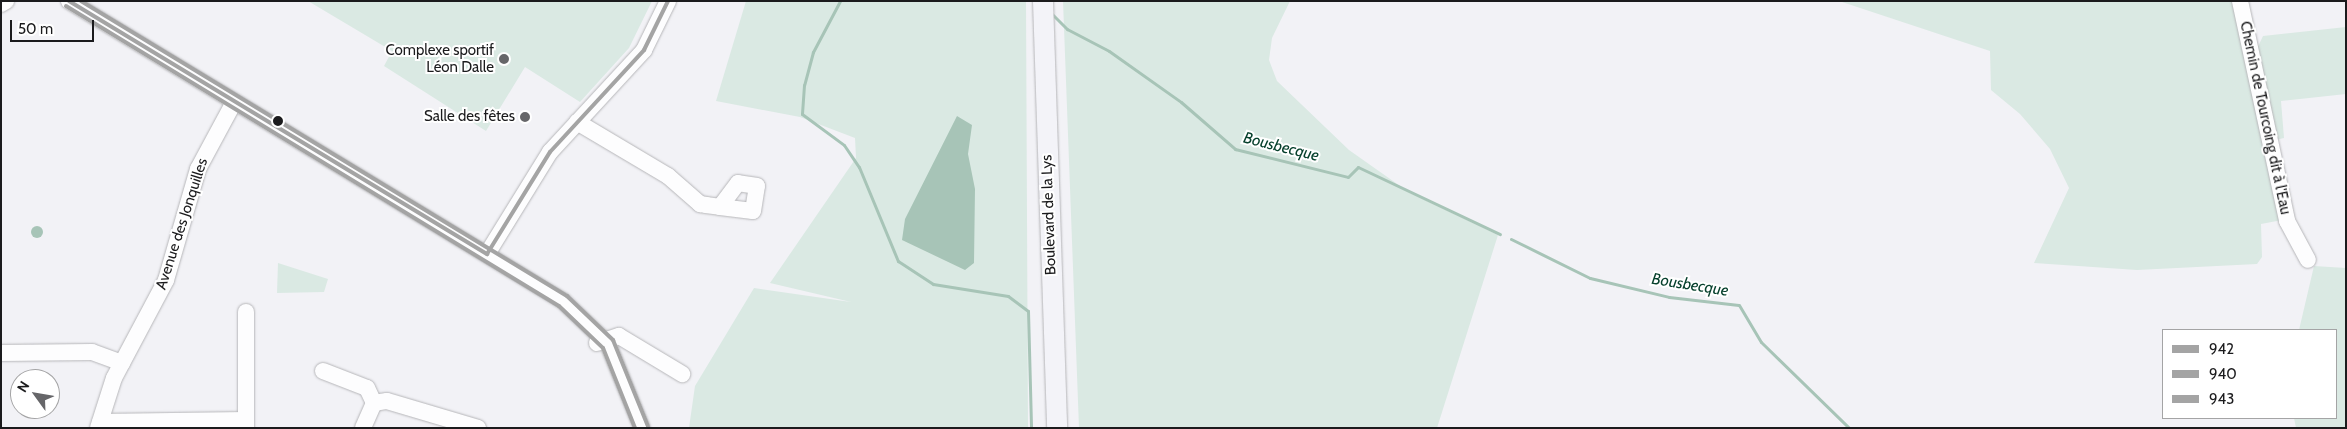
<!DOCTYPE html>
<html>
<head>
<meta charset="utf-8">
<style>
	body { margin:0 }
	#map { position:relative; width:2347px; height:429px; overflow:hidden; background:#f2f2f6; font-family:Cabin,sans-serif }
	div>[style] { position:absolute }
	.green>* { inset:0; background:#dae9e3 }
	.water>* { inset:0; background:#a7c4b7 }
	.round { border-radius:50% }
	.stream>* { height:3px; margin:-1.5px; padding:0 1.5px; transform-origin:1.5px; border-radius:1.5px; background:#a7c4b7 }
	.roads { filter:drop-shadow(0 0 1px #b6b6b9) drop-shadow(0 0 1px #b6b6b9) }
	.minor>* { height:16px; margin:-8px; padding:0 8px; transform-origin:8px; border-radius:8px; background:#fdfdfe }
	.major>* { height:20px; margin:-10px; padding:0 10px; transform-origin:10px; border-radius:10px; background:#f3f3f8 }
	.bus-1>* { height:4px; margin:-2px; padding:0 2px; transform-origin:2px; border-radius:2px; background:#a4a4a4 }
	.bus-2>* { height:4px; margin:-2px; padding:0 2px; transform-origin:2px; border-radius:2px; background:#a4a4a4 }
	.bus-3>* { height:4px; margin:-2px; padding:0 2px; transform-origin:2px; border-radius:2px; background:#a4a4a4 }
	.dots>* { width:14px; height:14px; translate:-50% -50%; box-sizing:border-box; border:2px solid #fff; border-radius:50% }
	span { translate:-50% -50%; white-space:nowrap; text-align:center; line-height:1.15; -webkit-text-stroke:4px #fff; paint-order:stroke }
	.poi-label { font-size:15px; color:#1b1b1d }
	.right { translate:-100% -50%; text-align:right }
	.street-label { font-size:15px; color:#1b1b1d }
	.water-label { font-size:16px; color:#07412d; font-style:italic }
	.frame { position:absolute; inset:0; border:2px solid #1b1b1d; pointer-events:none }
	.legend { position:absolute; left:2162px; top:329px; width:175px; height:90px; box-sizing:border-box; background:#fff; border:1px solid #a4a4a5; margin:0; padding:6px 9px; list-style:none; font-size:15px; color:#1b1b1d }
	.legend li { display:flex; align-items:center; gap:10px; height:25px }
	.legend b { width:25px; border:1px solid #a4a4a5 }
	.north { position:absolute; left:10px; top:369px; width:50px; height:50px; box-sizing:border-box; background:#fff; border:1px solid #a4a4a5; border-radius:50%; rotate:302deg; font-size:14px; font-weight:700; line-height:20px; text-align:center; color:#1b1b1d }
	.north::after { content:''; display:block; margin:auto; width:18px; height:22px; background:#666669; clip-path:polygon(50% 0,100% 100%,50% 72%,0 100%) }
	.scale { position:absolute; left:10px; top:20px; width:84px; height:22px; box-sizing:border-box; border:2px solid #1b1b1d; border-top:0; padding-left:6px; font-size:15px; line-height:18px; white-space:nowrap; color:#1b1b1d; -webkit-text-stroke:4px #fff; paint-order:stroke }
</style>
</head>
<body>
<div id="map">
	<div class="green">
		<i style="clip-path:polygon(308px 1px,652px 1px,629px 48px,580px 102px,525px 67px,486px 131px,384px 66px,392px 51px)"></i>
		<i style="clip-path:polygon(746px 1px,1026px 1px,1028px 428px,689px 428px,695px 386px,754px 288px,851px 302px,770px 283px,856px 158px,855px 138px,800px 117px,716px 101px)"></i>
		<i style="clip-path:polygon(1063px 1px,1290px 1px,1272px 38px,1269px 60px,1277px 81px,1349px 150px,1410px 193px,1498px 235px,1437px 428px,1079px 428px)"></i>
		<i style="clip-path:polygon(1839px 1px,2235px 1px,2282px 220px,2261px 224px,2262px 257px,2257px 264px,2137px 270px,2034px 263px,2069px 188px,2050px 149px,2020px 114px,1991px 90px,1990px 51px)"></i>
		<i style="clip-path:polygon(2346px 27px,2346px 94px,2281px 101px,2284px 138px,2275px 140px,2256px 51px,2263px 36px)"></i>
		<i style="clip-path:polygon(278px 263px,328px 279px,324px 292px,277px 293px)"></i>
		<i style="clip-path:polygon(2314px 266px,2346px 268px,2346px 428px,2296px 428px,2294px 418px,2336px 418px,2336px 330px,2299px 330px)"></i>
	</div>
	<div class="water">
		<i style="clip-path:polygon(957px 116px,972px 125px,968px 154px,975px 189px,974px 263px,965px 270px,902px 240px,905px 219px)"></i>
		<i class="round" style="left:31px;top:226px;width:12px;height:12px"></i>
	</div>
	<div class="stream">
		<i style="left:840px;top:1px;width:58px;rotate:117.9deg"></i>
		<i style="left:813px;top:52px;width:34px;rotate:105deg"></i>
		<i style="left:804px;top:85px;width:29px;rotate:94deg"></i>
		<i style="left:802px;top:114px;width:52px;rotate:36.4deg"></i>
		<i style="left:844px;top:145px;width:27px;rotate:56deg"></i>
		<i style="left:859px;top:167px;width:102px;rotate:67.5deg"></i>
		<i style="left:898px;top:261px;width:42px;rotate:33.3deg"></i>
		<i style="left:933px;top:284px;width:76px;rotate:9.1deg"></i>
		<i style="left:1008px;top:296px;width:25px;rotate:37deg"></i>
		<i style="left:1028px;top:311px;width:117px;rotate:88.5deg"></i>
		<i style="left:1051px;top:13px;width:23px;rotate:45deg"></i>
		<i style="left:1067px;top:29px;width:47px;rotate:27.6deg"></i>
		<i style="left:1109px;top:51px;width:88px;rotate:35.3deg"></i>
		<i style="left:1181px;top:102px;width:72px;rotate:41deg"></i>
		<i style="left:1235px;top:149px;width:116px;rotate:13.9deg"></i>
		<i style="left:1348px;top:177px;width:14px;rotate:-45deg"></i>
		<i style="left:1358px;top:167px;width:157px;rotate:25.3deg"></i>
		<i style="left:1511px;top:239px;width:88px;rotate:26.3deg"></i>
		<i style="left:1590px;top:278px;width:81px;rotate:13.5deg"></i>
		<i style="left:1669px;top:297px;width:70px;rotate:6.5deg"></i>
		<i style="left:1739px;top:305px;width:43px;rotate:59.3deg"></i>
		<i style="left:1761px;top:342px;width:123px;rotate:44.3deg"></i>
	</div>
	<div class="roads">
		<div class="minor">
			<i style="left:69px;top:1px;width:578px;rotate:31.27deg"></i>
			<i style="left:563px;top:301px;width:62px;rotate:43.7deg"></i>
			<i style="left:608px;top:344px;width:91px;rotate:68deg"></i>
			<i style="left:2240px;top:1px;width:225px;rotate:77.9deg"></i>
			<i style="left:2287px;top:221px;width:44px;rotate:61.7deg"></i>
			<i style="left:1px;top:4px;width:6px;rotate:-31deg"></i>
			<i style="left:577px;top:122px;width:106px;rotate:30.7deg"></i>
			<i style="left:668px;top:176px;width:43px;rotate:41.2deg"></i>
			<i style="left:700px;top:204px;width:6px;rotate:9deg"></i>
			<i style="left:706px;top:205px;width:14px;rotate:8deg"></i>
			<i style="left:720px;top:207px;width:33px;rotate:7deg"></i>
			<i style="left:753px;top:211px;width:25px;rotate:-81deg"></i>
			<i style="left:757px;top:186px;width:19px;rotate:-171deg"></i>
			<i style="left:738px;top:183px;width:30px;rotate:127deg"></i>
			<i style="left:487px;top:254px;width:120px;rotate:-58.3deg"></i>
			<i style="left:550px;top:152px;width:139px;rotate:-47.3deg"></i>
			<i style="left:644px;top:50px;width:55px;rotate:-63.9deg"></i>
			<i style="left:597px;top:343px;width:23px;rotate:-18deg"></i>
			<i style="left:619px;top:336px;width:74px;rotate:31.1deg"></i>
			<i style="left:1px;top:353px;width:91px;rotate:-0.6deg"></i>
			<i style="left:92px;top:352px;width:32px;rotate:20deg"></i>
			<i style="left:323px;top:371px;width:47px;rotate:21.1deg"></i>
			<i style="left:367px;top:388px;width:17px;rotate:65deg"></i>
			<i style="left:374px;top:403px;width:27px;rotate:114deg"></i>
			<i style="left:374px;top:403px;width:13px;rotate:-9deg"></i>
			<i style="left:387px;top:401px;width:95px;rotate:16.5deg"></i>
			<i style="left:100px;top:422px;width:146px;rotate:-0.8deg"></i>
			<i style="left:98px;top:428px;width:52px;rotate:-72.3deg"></i>
			<i style="left:114px;top:378px;width:111px;rotate:-62deg"></i>
			<i style="left:166px;top:280px;width:116px;rotate:-73.9deg"></i>
			<i style="left:198px;top:169px;width:74px;rotate:-61.7deg"></i>
			<i style="left:246px;top:428px;width:116px;rotate:-90deg"></i>
		</div>
		<div class="major">
			<i style="left:1043px;top:1px;width:427px;rotate:88.1deg"></i>
		</div>
	</div>
	<div class="bus-1">
		<i style="left:69px;top:1px;width:489px;rotate:31.2deg"></i>
		<i style="left:487px;top:254px;width:120px;rotate:-58.3deg"></i>
		<i style="left:550px;top:152px;width:139px;rotate:-47.3deg"></i>
		<i style="left:644px;top:50px;width:55px;rotate:-63.9deg"></i>
	</div>
	<div class="bus-2">
		<i style="left:66px;top:6px;width:577px;rotate:31.32deg"></i>
		<i style="left:559px;top:306px;width:61px;rotate:43.7deg"></i>
		<i style="left:603px;top:348px;width:86px;rotate:68.2deg"></i>
	</div>
	<div class="bus-3">
		<i style="left:81px;top:1px;width:569px;rotate:31.26deg"></i>
		<i style="left:567px;top:296px;width:64px;rotate:43.7deg"></i>
		<i style="left:613px;top:340px;width:93px;rotate:67.9deg"></i>
	</div>
	<div class="dots">
		<i style="left:504px;top:59px;background:#666669"></i>
		<i style="left:525px;top:117px;background:#666669"></i>
		<i style="left:278px;top:121px;background:#1b1b1d"></i>
	</div>
	<div class="poi-label">
		<span class="right" style="left:494px;top:59px">Complexe sportif<br>Léon Dalle</span>
		<span class="right" style="left:515px;top:117px">Salle des fêtes</span>
	</div>
	<div class="street-label">
		<span style="left:2265px;top:118px;rotate:78deg">Chemin de Tourcoing dit à l'Eau</span>
		<span style="left:1049px;top:215px;rotate:-92deg">Boulevard de la Lys</span>
		<span style="left:182px;top:224px;rotate:-72deg">Avenue des Jonquilles</span>
	</div>
	<div class="water-label">
		<span style="left:1281px;top:147px;rotate:14deg">Bousbecque</span>
		<span style="left:1690px;top:285px;rotate:9deg">Bousbecque</span>
	</div>
	<div class="frame"></div>
	<ul class="legend">
	<li><b style="height:6px;background:#a4a4a4"></b>942</li>
	<li><b style="height:6px;background:#a4a4a4"></b>940</li>
	<li><b style="height:6px;background:#a4a4a4"></b>943</li>
	</ul>
	<div class="north">N</div>
	<div class="scale">50 m</div>
</div>
</body>
</html>
